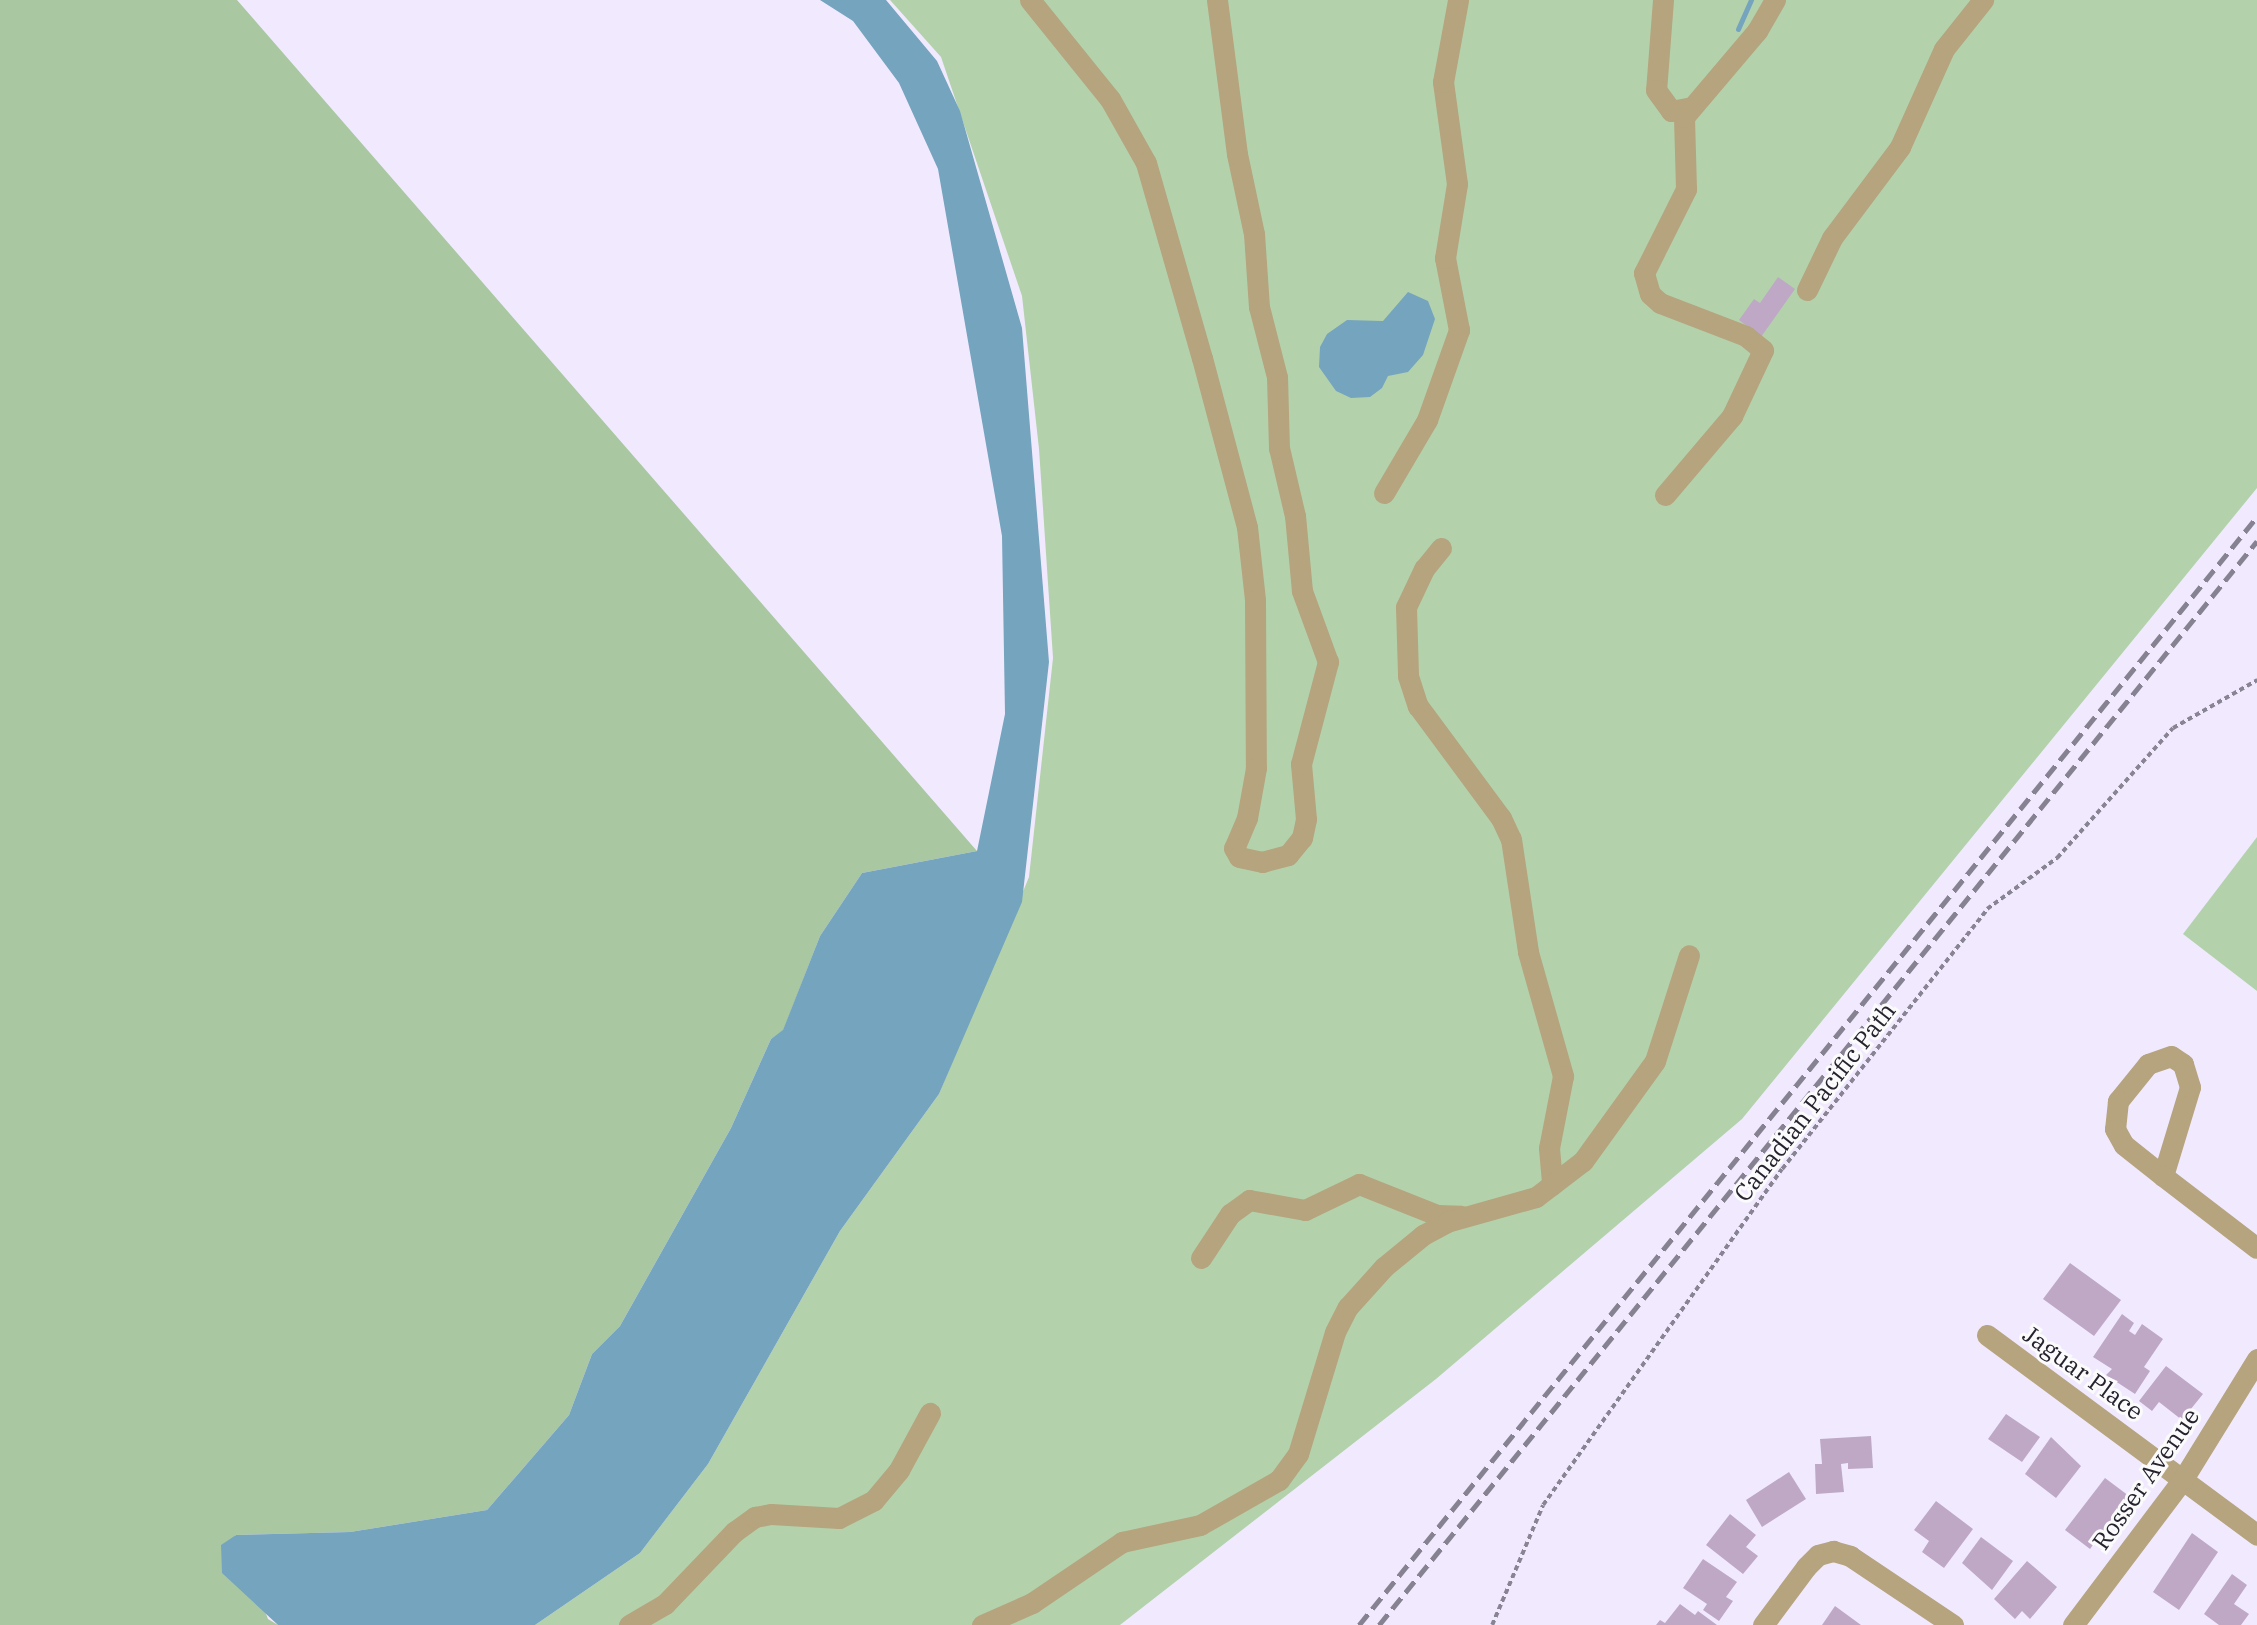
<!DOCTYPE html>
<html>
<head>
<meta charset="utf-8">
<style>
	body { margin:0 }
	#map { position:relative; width:2257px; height:1625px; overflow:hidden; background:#f1eaff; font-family:"IBM Plex Serif",serif }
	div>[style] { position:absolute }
	.green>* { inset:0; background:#b3d2ac }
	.forest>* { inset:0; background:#a9c8a1 }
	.water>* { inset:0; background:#75a4bf }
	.stream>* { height:5px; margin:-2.5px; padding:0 2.5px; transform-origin:2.5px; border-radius:2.5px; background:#75a4bf }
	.building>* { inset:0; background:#bea8c6 }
	.path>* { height:3.5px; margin-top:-1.75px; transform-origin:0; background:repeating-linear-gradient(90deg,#898494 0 5px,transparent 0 8.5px) }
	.minor>* { height:21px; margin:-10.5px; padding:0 10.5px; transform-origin:10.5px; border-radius:10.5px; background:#b5a47e }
	.rail>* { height:5px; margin-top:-2.5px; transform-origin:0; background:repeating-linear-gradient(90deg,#878292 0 14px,transparent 0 21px) }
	span { translate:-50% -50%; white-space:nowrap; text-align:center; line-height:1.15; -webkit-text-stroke:6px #fbfbfb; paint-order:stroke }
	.street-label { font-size:24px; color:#26222e }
</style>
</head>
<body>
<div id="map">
	<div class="green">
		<i style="clip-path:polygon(890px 0,2257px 0,2257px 488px,1742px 1119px,1436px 1379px,1120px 1625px,535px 1625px,640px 1553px,708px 1464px,840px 1231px,939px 1094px,1029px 877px,1053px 658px,1039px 449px,1022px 296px,941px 57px)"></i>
		<i style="clip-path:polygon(2257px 837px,2257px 991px,2183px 934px)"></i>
	</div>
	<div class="forest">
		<i style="clip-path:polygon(0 0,237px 0,977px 851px,862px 873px,820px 936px,783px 1031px,771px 1039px,731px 1128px,620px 1326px,592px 1354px,569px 1415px,487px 1510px,350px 1532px,235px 1535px,268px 1619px,278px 1625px,0 1625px)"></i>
	</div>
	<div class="water">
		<i style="clip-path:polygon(820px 0,886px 0,937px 61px,960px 111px,1022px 328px,1049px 662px,1022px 902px,939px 1094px,840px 1231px,708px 1464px,640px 1553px,535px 1625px,278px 1625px,222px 1573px,221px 1545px,236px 1535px,350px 1532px,487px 1510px,569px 1415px,592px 1354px,620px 1326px,731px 1128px,771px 1039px,783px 1030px,820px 936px,862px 873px,977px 851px,1005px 714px,1002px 536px,938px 169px,899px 83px,853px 21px)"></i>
		<i style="clip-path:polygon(1408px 292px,1428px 301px,1435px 319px,1423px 355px,1408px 372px,1388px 376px,1382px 388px,1370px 397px,1351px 398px,1336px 391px,1319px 367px,1320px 347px,1327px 334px,1347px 320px,1383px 321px)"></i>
	</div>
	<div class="stream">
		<i style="left:1738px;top:29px;width:32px;rotate:-66deg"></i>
	</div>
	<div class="building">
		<i style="clip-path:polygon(1778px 277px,1795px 289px,1761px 337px,1739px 320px,1754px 299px,1760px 303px)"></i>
		<i style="clip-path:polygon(2070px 1263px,2121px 1300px,2094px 1336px,2043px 1299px)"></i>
		<i style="clip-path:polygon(2122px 1314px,2134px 1323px,2129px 1331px,2135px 1335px,2142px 1324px,2163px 1339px,2144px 1367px,2150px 1371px,2135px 1394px,2106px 1375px,2112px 1369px,2093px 1357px)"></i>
		<i style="clip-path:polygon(2166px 1366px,2203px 1394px,2182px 1420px,2159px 1402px,2152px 1411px,2139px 1401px)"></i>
		<i style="clip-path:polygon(2006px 1414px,2040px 1437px,2022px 1462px,1988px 1439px)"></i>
		<i style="clip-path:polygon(1871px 1436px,1873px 1468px,1848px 1469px,1848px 1463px,1841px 1464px,1844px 1492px,1816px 1494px,1815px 1464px,1822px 1464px,1820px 1439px)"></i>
		<i style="clip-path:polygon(2051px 1437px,2081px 1466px,2056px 1498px,2025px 1474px)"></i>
		<i style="clip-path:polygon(1789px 1472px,1806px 1499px,1762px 1527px,1746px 1500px)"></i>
		<i style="clip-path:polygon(2105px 1478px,2129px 1496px,2090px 1549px,2065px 1530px)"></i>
		<i style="clip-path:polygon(1936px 1501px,1973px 1529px,1944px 1568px,1922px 1552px,1929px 1541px,1914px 1530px)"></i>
		<i style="clip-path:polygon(1730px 1514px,1756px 1535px,1746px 1547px,1758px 1556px,1743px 1574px,1706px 1545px)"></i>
		<i style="clip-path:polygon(2192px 1533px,2218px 1552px,2179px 1610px,2153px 1592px)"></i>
		<i style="clip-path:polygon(1981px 1537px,2013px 1561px,1992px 1590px,1962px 1563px)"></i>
		<i style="clip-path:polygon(1703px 1559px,1737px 1582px,1726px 1597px,1733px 1601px,1719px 1621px,1703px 1610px,1707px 1604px,1683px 1588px)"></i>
		<i style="clip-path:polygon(2027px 1561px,2057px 1587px,2030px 1619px,2022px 1611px,2015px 1619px,1994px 1599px)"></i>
		<i style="clip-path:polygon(2232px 1574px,2247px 1585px,2234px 1604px,2249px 1614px,2241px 1625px,2219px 1625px,2204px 1614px)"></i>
		<i style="clip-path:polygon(1680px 1604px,1695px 1615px,1698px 1611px,1717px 1625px,1656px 1625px,1660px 1620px,1665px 1623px)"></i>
		<i style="clip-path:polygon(1835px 1606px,1861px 1625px,1822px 1625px)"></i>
	</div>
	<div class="path">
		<i style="left:1492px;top:1625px;width:130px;rotate:-67deg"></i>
		<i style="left:1543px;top:1505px;width:412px;rotate:-54.6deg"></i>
		<i style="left:1782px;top:1169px;width:331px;rotate:-51.7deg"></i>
		<i style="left:1987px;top:909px;width:87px;rotate:-36.1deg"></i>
		<i style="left:2057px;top:858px;width:174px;rotate:-48.3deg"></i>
		<i style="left:2173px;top:728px;width:97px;rotate:-29.7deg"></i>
	</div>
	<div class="minor">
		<i style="left:1030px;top:0;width:127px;rotate:51.1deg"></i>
		<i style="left:1110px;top:99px;width:73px;rotate:60.6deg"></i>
		<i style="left:1146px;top:163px;width:203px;rotate:74deg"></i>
		<i style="left:1202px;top:358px;width:175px;rotate:75.1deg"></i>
		<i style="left:1247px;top:527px;width:73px;rotate:83.7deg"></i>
		<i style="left:1255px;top:600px;width:168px;rotate:89.7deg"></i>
		<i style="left:1256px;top:768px;width:51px;rotate:100.2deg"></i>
		<i style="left:1247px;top:818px;width:33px;rotate:113deg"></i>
		<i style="left:1234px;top:848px;width:10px;rotate:61deg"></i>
		<i style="left:1239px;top:857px;width:24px;rotate:12deg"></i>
		<i style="left:1262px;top:862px;width:27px;rotate:-15deg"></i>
		<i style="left:1288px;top:855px;width:22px;rotate:-51deg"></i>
		<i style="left:1302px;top:838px;width:19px;rotate:-78deg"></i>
		<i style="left:1306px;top:819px;width:55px;rotate:-95.2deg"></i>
		<i style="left:1301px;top:764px;width:106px;rotate:-75.2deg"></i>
		<i style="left:1328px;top:662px;width:76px;rotate:-110.1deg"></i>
		<i style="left:1302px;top:591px;width:75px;rotate:-95.3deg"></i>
		<i style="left:1295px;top:516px;width:70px;rotate:-103.2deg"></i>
		<i style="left:1279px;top:448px;width:71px;rotate:-91.6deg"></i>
		<i style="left:1277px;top:377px;width:72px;rotate:-104.4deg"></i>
		<i style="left:1259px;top:307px;width:73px;rotate:-93.9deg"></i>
		<i style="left:1254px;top:234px;width:82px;rotate:-102deg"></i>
		<i style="left:1237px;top:154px;width:155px;rotate:-97.4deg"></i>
		<i style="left:1663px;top:0;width:90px;rotate:94.4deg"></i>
		<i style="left:1656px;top:90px;width:26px;rotate:54deg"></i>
		<i style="left:1671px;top:111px;width:20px;rotate:-11deg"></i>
		<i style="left:1807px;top:290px;width:58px;rotate:-64.3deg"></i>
		<i style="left:1832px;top:238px;width:114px;rotate:-53.2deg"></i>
		<i style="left:1900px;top:147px;width:107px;rotate:-65.8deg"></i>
		<i style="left:1944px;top:49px;width:63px;rotate:-51.5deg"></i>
		<i style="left:1384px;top:493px;width:85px;rotate:-59.5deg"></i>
		<i style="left:1427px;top:420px;width:96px;rotate:-70.4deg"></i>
		<i style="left:1459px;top:330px;width:73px;rotate:-101deg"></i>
		<i style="left:1445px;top:258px;width:75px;rotate:-80.8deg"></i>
		<i style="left:1457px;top:184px;width:103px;rotate:-97.8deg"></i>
		<i style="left:1443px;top:82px;width:83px;rotate:-79.6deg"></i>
		<i style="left:1665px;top:495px;width:104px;rotate:-49.7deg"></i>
		<i style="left:1732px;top:416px;width:73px;rotate:-64.8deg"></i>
		<i style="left:1763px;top:350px;width:22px;rotate:-141deg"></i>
		<i style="left:1746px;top:336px;width:92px;rotate:-159deg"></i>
		<i style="left:1660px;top:303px;width:13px;rotate:-138deg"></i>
		<i style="left:1650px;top:294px;width:22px;rotate:-106deg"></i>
		<i style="left:1644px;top:273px;width:94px;rotate:-63.4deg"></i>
		<i style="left:1686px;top:189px;width:72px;rotate:-91.6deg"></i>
		<i style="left:1684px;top:117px;width:113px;rotate:-49.7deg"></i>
		<i style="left:1757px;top:31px;width:36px;rotate:-60deg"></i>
		<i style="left:1441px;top:548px;width:27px;rotate:129deg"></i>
		<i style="left:1424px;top:569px;width:42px;rotate:115.3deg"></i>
		<i style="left:1406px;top:607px;width:69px;rotate:88.3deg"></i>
		<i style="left:1408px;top:676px;width:32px;rotate:72deg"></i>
		<i style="left:1418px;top:706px;width:139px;rotate:53.5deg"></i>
		<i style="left:1501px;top:818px;width:23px;rotate:65deg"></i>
		<i style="left:1511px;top:839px;width:114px;rotate:81.4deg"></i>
		<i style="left:1528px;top:952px;width:129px;rotate:74.2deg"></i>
		<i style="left:1563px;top:1076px;width:73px;rotate:101deg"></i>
		<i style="left:1549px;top:1148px;width:37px;rotate:85deg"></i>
		<i style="left:2163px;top:1176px;width:93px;rotate:-73.1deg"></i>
		<i style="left:2190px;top:1087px;width:24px;rotate:-107deg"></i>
		<i style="left:2183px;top:1064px;width:14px;rotate:-146deg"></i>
		<i style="left:2171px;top:1056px;width:24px;rotate:161deg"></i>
		<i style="left:2148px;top:1064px;width:48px;rotate:129deg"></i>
		<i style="left:2118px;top:1101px;width:28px;rotate:96deg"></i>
		<i style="left:2115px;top:1129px;width:18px;rotate:61deg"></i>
		<i style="left:2124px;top:1145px;width:50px;rotate:38.5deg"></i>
		<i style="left:2163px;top:1176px;width:118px;rotate:37.5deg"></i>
		<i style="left:1201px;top:1258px;width:53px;rotate:-56.6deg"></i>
		<i style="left:1230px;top:1214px;width:24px;rotate:-36deg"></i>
		<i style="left:1249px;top:1200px;width:57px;rotate:10.1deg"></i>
		<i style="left:1305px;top:1210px;width:60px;rotate:-25.7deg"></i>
		<i style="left:1359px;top:1184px;width:84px;rotate:21.7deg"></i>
		<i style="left:1437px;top:1215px;width:24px;rotate:2deg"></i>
		<i style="left:1987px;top:1335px;width:336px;rotate:36.5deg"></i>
		<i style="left:629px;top:1625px;width:42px;rotate:-30.3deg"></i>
		<i style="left:665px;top:1604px;width:100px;rotate:-46.2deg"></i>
		<i style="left:734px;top:1532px;width:26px;rotate:-36deg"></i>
		<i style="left:755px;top:1517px;width:16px;rotate:-11deg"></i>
		<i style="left:771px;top:1514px;width:68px;rotate:3.4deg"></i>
		<i style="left:839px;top:1518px;width:39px;rotate:-27deg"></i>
		<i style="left:874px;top:1500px;width:39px;rotate:-50deg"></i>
		<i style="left:899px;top:1470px;width:65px;rotate:-61.5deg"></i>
		<i style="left:982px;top:1625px;width:55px;rotate:-23.7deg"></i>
		<i style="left:1032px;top:1603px;width:109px;rotate:-34.1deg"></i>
		<i style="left:1122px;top:1542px;width:80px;rotate:-12.3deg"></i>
		<i style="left:1200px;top:1525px;width:91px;rotate:-29.7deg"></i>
		<i style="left:1279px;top:1480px;width:32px;rotate:-54deg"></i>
		<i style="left:1298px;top:1454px;width:127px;rotate:-73.1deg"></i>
		<i style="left:1335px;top:1332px;width:28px;rotate:-63deg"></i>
		<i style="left:1348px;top:1307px;width:54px;rotate:-48deg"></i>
		<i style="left:1384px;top:1267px;width:50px;rotate:-39.4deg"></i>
		<i style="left:1423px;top:1235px;width:27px;rotate:-28deg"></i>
		<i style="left:1447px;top:1222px;width:92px;rotate:-15.7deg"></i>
		<i style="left:1536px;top:1197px;width:59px;rotate:-37.5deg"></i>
		<i style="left:1583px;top:1161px;width:123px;rotate:-54.2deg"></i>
		<i style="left:1655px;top:1061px;width:111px;rotate:-72.2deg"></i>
		<i style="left:1763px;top:1625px;width:72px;rotate:-53.4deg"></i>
		<i style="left:1806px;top:1567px;width:17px;rotate:-45deg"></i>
		<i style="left:1818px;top:1555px;width:16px;rotate:-15deg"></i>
		<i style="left:1833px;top:1551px;width:18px;rotate:16deg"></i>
		<i style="left:1850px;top:1556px;width:124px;rotate:33.8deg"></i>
		<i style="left:2073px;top:1625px;width:183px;rotate:-53deg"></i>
		<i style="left:2183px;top:1479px;width:141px;rotate:-58.3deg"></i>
	</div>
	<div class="rail">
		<i style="left:1359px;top:1625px;width:1426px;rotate:-50.98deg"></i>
		<i style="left:1379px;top:1625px;width:1395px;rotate:-50.99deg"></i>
	</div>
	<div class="street-label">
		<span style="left:1815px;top:1102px;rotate:-52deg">Canadian Pacific Path</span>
		<span style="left:2083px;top:1373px;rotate:36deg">Jaguar Place</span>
		<span style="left:2146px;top:1479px;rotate:-55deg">Rosser Avenue</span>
	</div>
</div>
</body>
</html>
